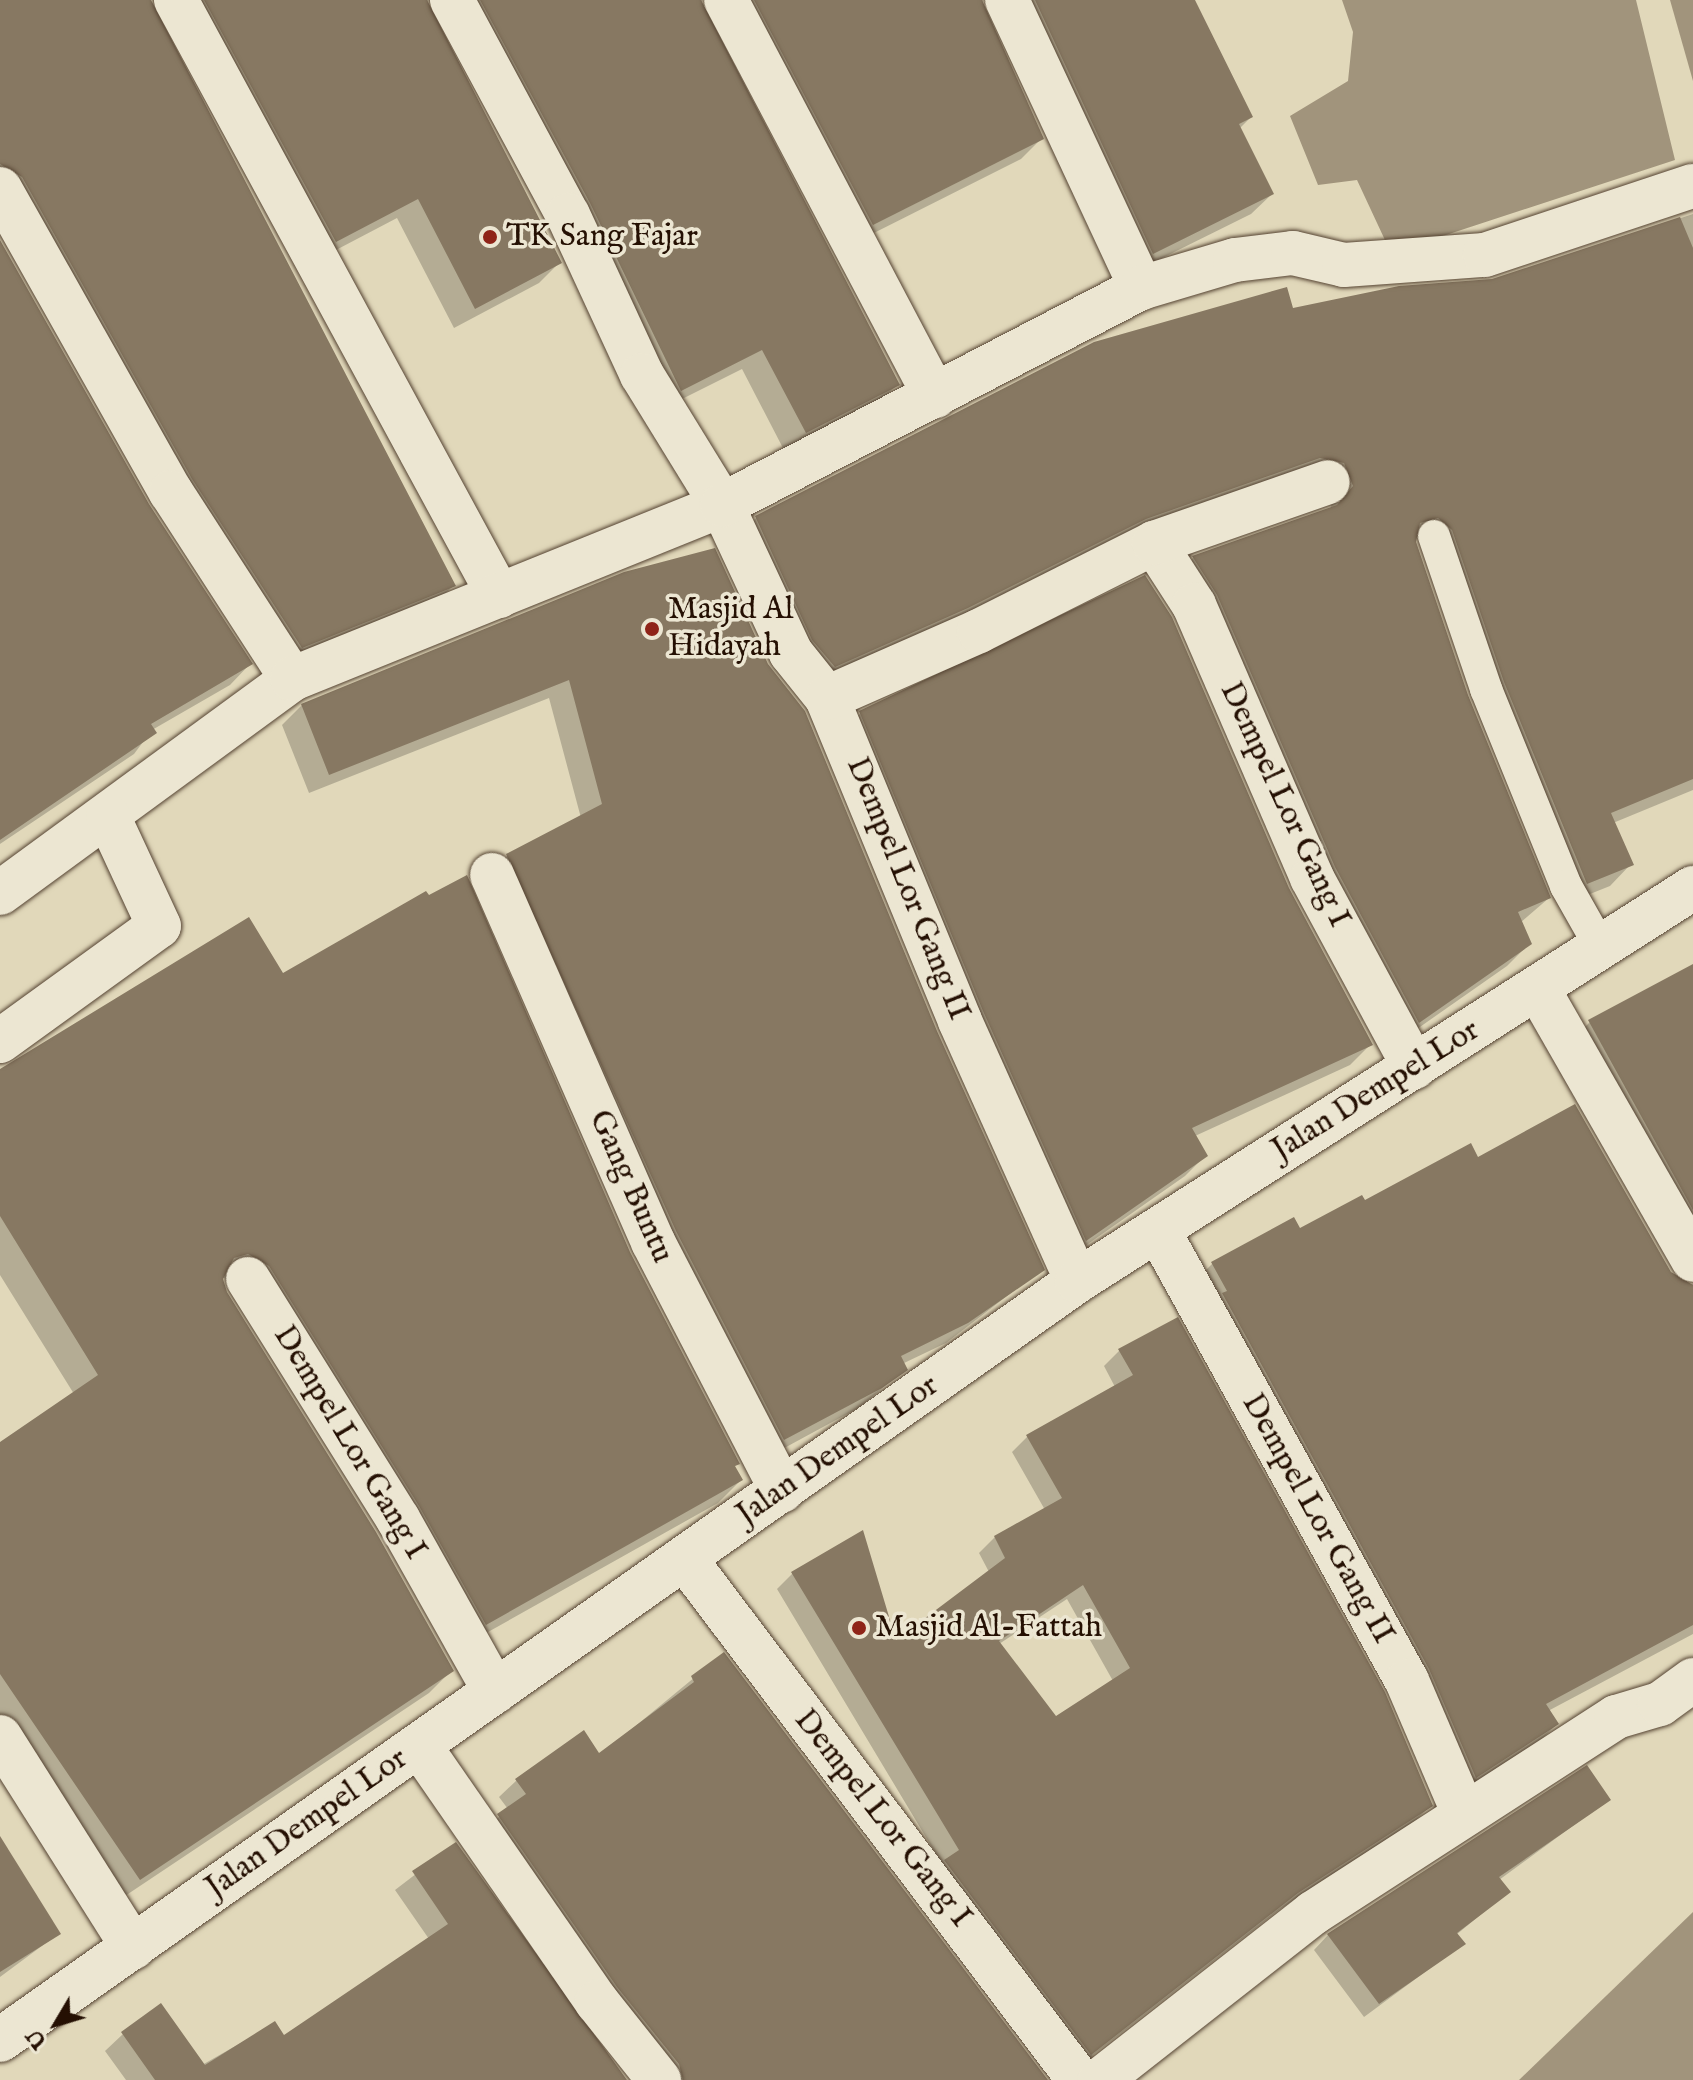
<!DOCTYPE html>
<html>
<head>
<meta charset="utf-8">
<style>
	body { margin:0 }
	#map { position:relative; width:1693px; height:2080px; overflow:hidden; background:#e1d8ba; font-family:"IM FELL English",serif }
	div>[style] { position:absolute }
	.water>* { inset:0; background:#a1947c }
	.shadow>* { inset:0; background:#0003 }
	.building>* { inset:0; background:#877862 }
	.roads { filter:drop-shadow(0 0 2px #544231) drop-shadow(0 0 2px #544231) }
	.lane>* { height:32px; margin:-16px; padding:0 16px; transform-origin:16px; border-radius:16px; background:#ece6d2 }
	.street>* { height:44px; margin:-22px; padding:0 22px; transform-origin:22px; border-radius:22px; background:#ece6d2 }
	.secondary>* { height:44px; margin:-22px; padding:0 22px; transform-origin:22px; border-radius:22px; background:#ece6d2 }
	.dots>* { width:22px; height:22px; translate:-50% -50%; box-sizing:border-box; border:4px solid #ece6d2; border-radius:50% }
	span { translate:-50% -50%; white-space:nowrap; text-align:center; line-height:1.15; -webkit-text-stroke:7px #ece6d2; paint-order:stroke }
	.poi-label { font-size:32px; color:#251003 }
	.left { translate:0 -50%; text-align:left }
	.street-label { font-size:32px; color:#251003 }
	.north { position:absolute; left:16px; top:1984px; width:80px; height:80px; -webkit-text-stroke:6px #ece6d2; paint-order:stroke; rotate:232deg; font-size:22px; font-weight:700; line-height:32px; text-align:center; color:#251003 }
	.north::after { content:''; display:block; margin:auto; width:28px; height:36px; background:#251003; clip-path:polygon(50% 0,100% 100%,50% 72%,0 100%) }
</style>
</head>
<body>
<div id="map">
	<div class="water">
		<i style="clip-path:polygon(1342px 0,1636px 0,1675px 160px,1391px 253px,1357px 180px,1318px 185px,1290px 116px,1348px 81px,1353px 32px)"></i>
		<i style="clip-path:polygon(1670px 0,1693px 0,1693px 81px)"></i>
		<i style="clip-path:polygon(1693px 1912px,1693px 2080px,1519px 2080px)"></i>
	</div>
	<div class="shadow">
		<i style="clip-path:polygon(0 0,149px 0,454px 585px,433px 606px,281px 667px,0 196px)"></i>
		<i style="clip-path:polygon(164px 0,428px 0,428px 12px,560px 262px,539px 283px,454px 328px,397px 218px,315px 261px)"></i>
		<i style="clip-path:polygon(446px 0,702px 0,702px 12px,897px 385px,876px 405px,785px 452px,742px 369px,660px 410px)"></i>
		<i style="clip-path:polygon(714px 0,983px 0,982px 10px,1042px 138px,1021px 159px,852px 244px)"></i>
		<i style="clip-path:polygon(995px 0,1193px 0,1251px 117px,1239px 129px,1272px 194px,1251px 214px,1132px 273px)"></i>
		<i style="clip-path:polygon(1693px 214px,1693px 790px,1613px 823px,1631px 864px,1610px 886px,1565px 904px,1431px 552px,1414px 536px,1466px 697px,1549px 898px,1520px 923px,1529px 944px,1507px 966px,1397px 1043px,1172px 579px,1193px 558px,1332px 509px,1322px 484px,812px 688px,734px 540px,756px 518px,1292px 310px,1493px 281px)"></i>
		<i style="clip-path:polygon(0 244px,148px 505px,250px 664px,230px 685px,152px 730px,134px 754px,0 844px)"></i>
		<i style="clip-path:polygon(625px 574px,935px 1031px,1042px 1269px,946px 1343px,902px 1364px,905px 1369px,860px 1407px,764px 1459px,487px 876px,507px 856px,581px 818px,549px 698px,309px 793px,282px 725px,302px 705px)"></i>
		<i style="clip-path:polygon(861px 713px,1287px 889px,1371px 1044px,1350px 1065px,1195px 1136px,1206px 1155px,1185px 1176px,1065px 1260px,839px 734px)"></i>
		<i style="clip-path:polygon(1693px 966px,1693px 1264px,1570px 1042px,1590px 1022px)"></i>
		<i style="clip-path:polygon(282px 975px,628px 1253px,737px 1464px,734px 1467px,741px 1480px,718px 1503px,463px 1646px,247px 1288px,222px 1277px,225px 1293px,452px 1670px,429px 1693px,116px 1902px,0 1730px,0 1444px,74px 1394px,0 1275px,0 1073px)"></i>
		<i style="clip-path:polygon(1477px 1160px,1680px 1284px,1693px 1284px,1693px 1634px,1548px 1711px,1557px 1724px,1537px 1744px,1455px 1796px,1192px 1284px,1212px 1264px)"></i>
		<i style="clip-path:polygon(evenodd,1120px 1350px,1431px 1805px,1415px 1821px,1280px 1909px,1075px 2069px,942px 1864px,777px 1589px,793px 1573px,895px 1643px,989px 1572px,979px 1553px,995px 1537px,1045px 1510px,1012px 1452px,1028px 1436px,1115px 1387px,1104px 1366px,1120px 1350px,1067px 1599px,1113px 1681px,1056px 1719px,999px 1644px,1067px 1599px)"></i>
		<i style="clip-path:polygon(723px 1654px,1045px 2080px,660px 2080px,481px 1833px,508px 1809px,499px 1797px,517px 1780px,599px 1756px)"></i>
		<i style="clip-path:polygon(1608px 1800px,1499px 1880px,1508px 1892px,1456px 1935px,1463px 1944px,1364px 2017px,1314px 1950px,1328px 1935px)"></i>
		<i style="clip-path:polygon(455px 1844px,625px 2080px,126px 2080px,105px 2051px,123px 2034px,202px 2065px,274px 2024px,283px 2037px,429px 1939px,395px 1890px)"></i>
		<i style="clip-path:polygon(0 1871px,58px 1934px,0 1977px)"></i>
	</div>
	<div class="building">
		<i style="clip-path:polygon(0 0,151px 0,456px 586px,302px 648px,192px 479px,22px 177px,0 164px)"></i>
		<i style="clip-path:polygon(204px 0,427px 0,562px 263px,475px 309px,418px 199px,336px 242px)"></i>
		<i style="clip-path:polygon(480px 0,701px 0,900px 385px,806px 433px,762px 350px,681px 391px,590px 203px)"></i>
		<i style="clip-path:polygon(754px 0,982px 0,1044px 139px,873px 225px)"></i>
		<i style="clip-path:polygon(1035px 0,1195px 0,1253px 117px,1239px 124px,1274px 194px,1153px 254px)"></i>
		<i style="clip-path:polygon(1680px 217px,1693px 248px,1693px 779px,1611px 813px,1634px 865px,1587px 884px,1504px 682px,1452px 530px,1438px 518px,1420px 523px,1416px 542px,1468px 695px,1551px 898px,1518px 912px,1532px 944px,1419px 1023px,1335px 867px,1217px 595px,1192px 556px,1337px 505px,1353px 486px,1344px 463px,1320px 458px,1146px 519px,968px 608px,835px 667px,812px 640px,755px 516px,1094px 342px,1287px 287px,1293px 308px,1399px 286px,1492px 279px)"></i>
		<i style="clip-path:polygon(0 240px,149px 504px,253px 664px,151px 724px,157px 733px,0 840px)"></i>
		<i style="clip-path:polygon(715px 548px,768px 664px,805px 711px,937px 1031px,1045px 1270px,968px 1323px,901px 1356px,908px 1370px,882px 1388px,784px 1440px,676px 1231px,506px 854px,602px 804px,569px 680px,329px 775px,301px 704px,624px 572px)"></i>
		<i style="clip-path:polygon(1145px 575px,1172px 617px,1289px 888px,1373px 1045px,1192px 1128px,1208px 1156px,1086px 1241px,983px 1011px,859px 711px)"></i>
		<i style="clip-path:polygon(467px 875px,630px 1252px,740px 1464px,735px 1466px,743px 1480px,486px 1625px,419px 1506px,269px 1266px,248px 1254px,234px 1258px,223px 1279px,227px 1292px,376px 1532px,454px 1671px,140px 1880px,0 1674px,0 1442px,98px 1375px,0 1216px,0 1069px,249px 917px,283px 973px,426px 891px,429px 895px)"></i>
		<i style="clip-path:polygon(1693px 964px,1693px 1210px,1588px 1020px)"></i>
		<i style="clip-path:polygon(1575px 1104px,1671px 1272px,1693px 1285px,1693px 1625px,1546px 1704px,1559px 1724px,1476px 1778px,1429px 1669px,1222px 1293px,1227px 1291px,1211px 1262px,1294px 1217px,1300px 1228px,1362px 1195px,1365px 1200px,1471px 1143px,1478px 1157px)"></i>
		<i style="clip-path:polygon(evenodd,1178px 1317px,1385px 1692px,1433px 1806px,1298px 1893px,1091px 2055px,944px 1860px,959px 1850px,791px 1572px,863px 1530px,896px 1640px,1005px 1558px,994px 1536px,1062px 1498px,1026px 1435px,1133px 1375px,1118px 1349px,1178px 1317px,1083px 1585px,1130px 1668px,1056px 1716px,999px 1641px,1083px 1585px)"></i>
		<i style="clip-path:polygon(724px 1652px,1048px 2080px,683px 2080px,679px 2064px,617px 1987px,497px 1814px,526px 1794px,515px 1779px,584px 1730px,599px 1753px,694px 1682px,691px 1676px)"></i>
		<i style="clip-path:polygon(1587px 1765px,1611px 1800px,1499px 1877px,1511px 1892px,1457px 1933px,1466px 1944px,1379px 2004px,1327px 1934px)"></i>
		<i style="clip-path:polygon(0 1836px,61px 1934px,0 1972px)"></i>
		<i style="clip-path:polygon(456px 1842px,627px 2080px,155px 2080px,121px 2032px,161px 2003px,205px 2065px,275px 2021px,284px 2035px,448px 1924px,412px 1871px)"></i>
	</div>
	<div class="roads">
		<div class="lane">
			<i style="left:1434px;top:536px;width:162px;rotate:71.2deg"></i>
			<i style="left:1486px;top:689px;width:213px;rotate:67.9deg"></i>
			<i style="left:1566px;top:886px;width:69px;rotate:60.5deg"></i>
		</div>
		<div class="street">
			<i style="left:176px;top:0;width:678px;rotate:61.54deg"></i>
			<i style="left:452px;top:0;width:244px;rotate:61.7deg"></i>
			<i style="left:568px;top:215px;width:176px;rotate:65.2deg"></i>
			<i style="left:642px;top:375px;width:153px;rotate:58.4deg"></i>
			<i style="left:722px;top:505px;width:163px;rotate:65deg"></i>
			<i style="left:791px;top:653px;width:58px;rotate:51.3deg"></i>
			<i style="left:827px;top:698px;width:349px;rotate:67.6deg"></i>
			<i style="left:960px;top:1021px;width:285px;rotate:65.8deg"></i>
			<i style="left:726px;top:0;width:448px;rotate:62.2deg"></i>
			<i style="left:1007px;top:0;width:318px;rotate:65deg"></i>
			<i style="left:0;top:189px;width:348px;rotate:60.6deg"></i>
			<i style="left:171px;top:492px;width:223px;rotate:57.1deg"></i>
			<i style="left:1154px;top:543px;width:74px;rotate:57.2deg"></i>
			<i style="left:1194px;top:605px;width:297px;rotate:66.6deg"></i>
			<i style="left:1312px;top:878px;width:215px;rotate:61.6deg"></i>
			<i style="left:827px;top:698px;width:166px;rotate:-23.8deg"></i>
			<i style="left:979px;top:631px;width:196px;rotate:-26.7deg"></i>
			<i style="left:1154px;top:543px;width:184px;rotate:-19.3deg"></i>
			<i style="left:492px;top:875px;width:401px;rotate:66.3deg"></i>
			<i style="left:653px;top:1242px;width:280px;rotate:62.6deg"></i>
			<i style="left:0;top:893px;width:362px;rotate:-36.2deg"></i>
			<i style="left:292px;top:679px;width:464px;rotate:-22deg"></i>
			<i style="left:722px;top:505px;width:472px;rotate:-27.4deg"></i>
			<i style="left:1141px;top:288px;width:98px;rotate:-16.6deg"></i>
			<i style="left:1235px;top:260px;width:58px;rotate:-6.9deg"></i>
			<i style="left:1293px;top:253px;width:52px;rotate:13.2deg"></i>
			<i style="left:1344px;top:265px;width:141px;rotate:-4.1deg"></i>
			<i style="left:1485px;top:255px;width:219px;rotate:-18.4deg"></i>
			<i style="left:1538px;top:989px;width:312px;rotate:60.2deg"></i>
			<i style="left:0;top:1041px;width:196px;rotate:-35.9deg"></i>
			<i style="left:159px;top:926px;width:121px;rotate:-114.9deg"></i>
			<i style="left:1158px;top:1230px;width:515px;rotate:61.1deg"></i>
			<i style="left:1407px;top:1681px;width:145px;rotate:66.8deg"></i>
			<i style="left:248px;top:1279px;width:283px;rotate:58deg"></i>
			<i style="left:398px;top:1519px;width:198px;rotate:60.7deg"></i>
			<i style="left:685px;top:1559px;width:653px;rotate:52.9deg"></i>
			<i style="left:0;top:1737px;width:249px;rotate:57.7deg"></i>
			<i style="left:419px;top:1745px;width:313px;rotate:55.3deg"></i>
			<i style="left:597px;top:2002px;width:100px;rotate:51.5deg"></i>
			<i style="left:1100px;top:2080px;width:271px;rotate:-38.1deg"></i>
			<i style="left:1313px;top:1913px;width:361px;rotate:-32.9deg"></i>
			<i style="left:1616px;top:1717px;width:46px;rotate:-16.5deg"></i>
			<i style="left:1660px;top:1704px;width:41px;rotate:-36deg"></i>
		</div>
		<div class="secondary">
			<i style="left:0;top:2040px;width:1318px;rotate:-35.17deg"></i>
			<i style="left:1077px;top:1281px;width:731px;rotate:-32.54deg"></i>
		</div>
	</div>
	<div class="dots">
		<i style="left:490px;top:237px;background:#8f2418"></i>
		<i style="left:652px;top:629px;background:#8f2418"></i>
		<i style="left:859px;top:1628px;background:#8f2418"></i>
	</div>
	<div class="poi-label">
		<span class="left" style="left:506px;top:237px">TK Sang Fajar</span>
		<span class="left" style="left:668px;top:629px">Masjid Al<br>Hidayah</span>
		<span class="left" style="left:875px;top:1628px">Masjid Al-Fattah</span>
	</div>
	<div class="street-label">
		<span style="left:1284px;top:805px;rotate:65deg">Dempel Lor Gang I</span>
		<span style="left:907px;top:889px;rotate:68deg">Dempel Lor Gang II</span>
		<span style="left:1376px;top:1091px;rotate:-32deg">Jalan Dempel Lor</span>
		<span style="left:630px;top:1187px;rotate:66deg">Gang Buntu</span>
		<span style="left:349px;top:1443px;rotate:59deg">Dempel Lor Gang I</span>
		<span style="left:838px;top:1451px;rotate:-35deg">Jalan Dempel Lor</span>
		<span style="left:1317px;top:1519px;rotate:61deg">Dempel Lor Gang II</span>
		<span style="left:882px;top:1819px;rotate:52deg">Dempel Lor Gang I</span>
		<span style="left:307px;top:1824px;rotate:-35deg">Jalan Dempel Lor</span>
	</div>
	<div class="north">U</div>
</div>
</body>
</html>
